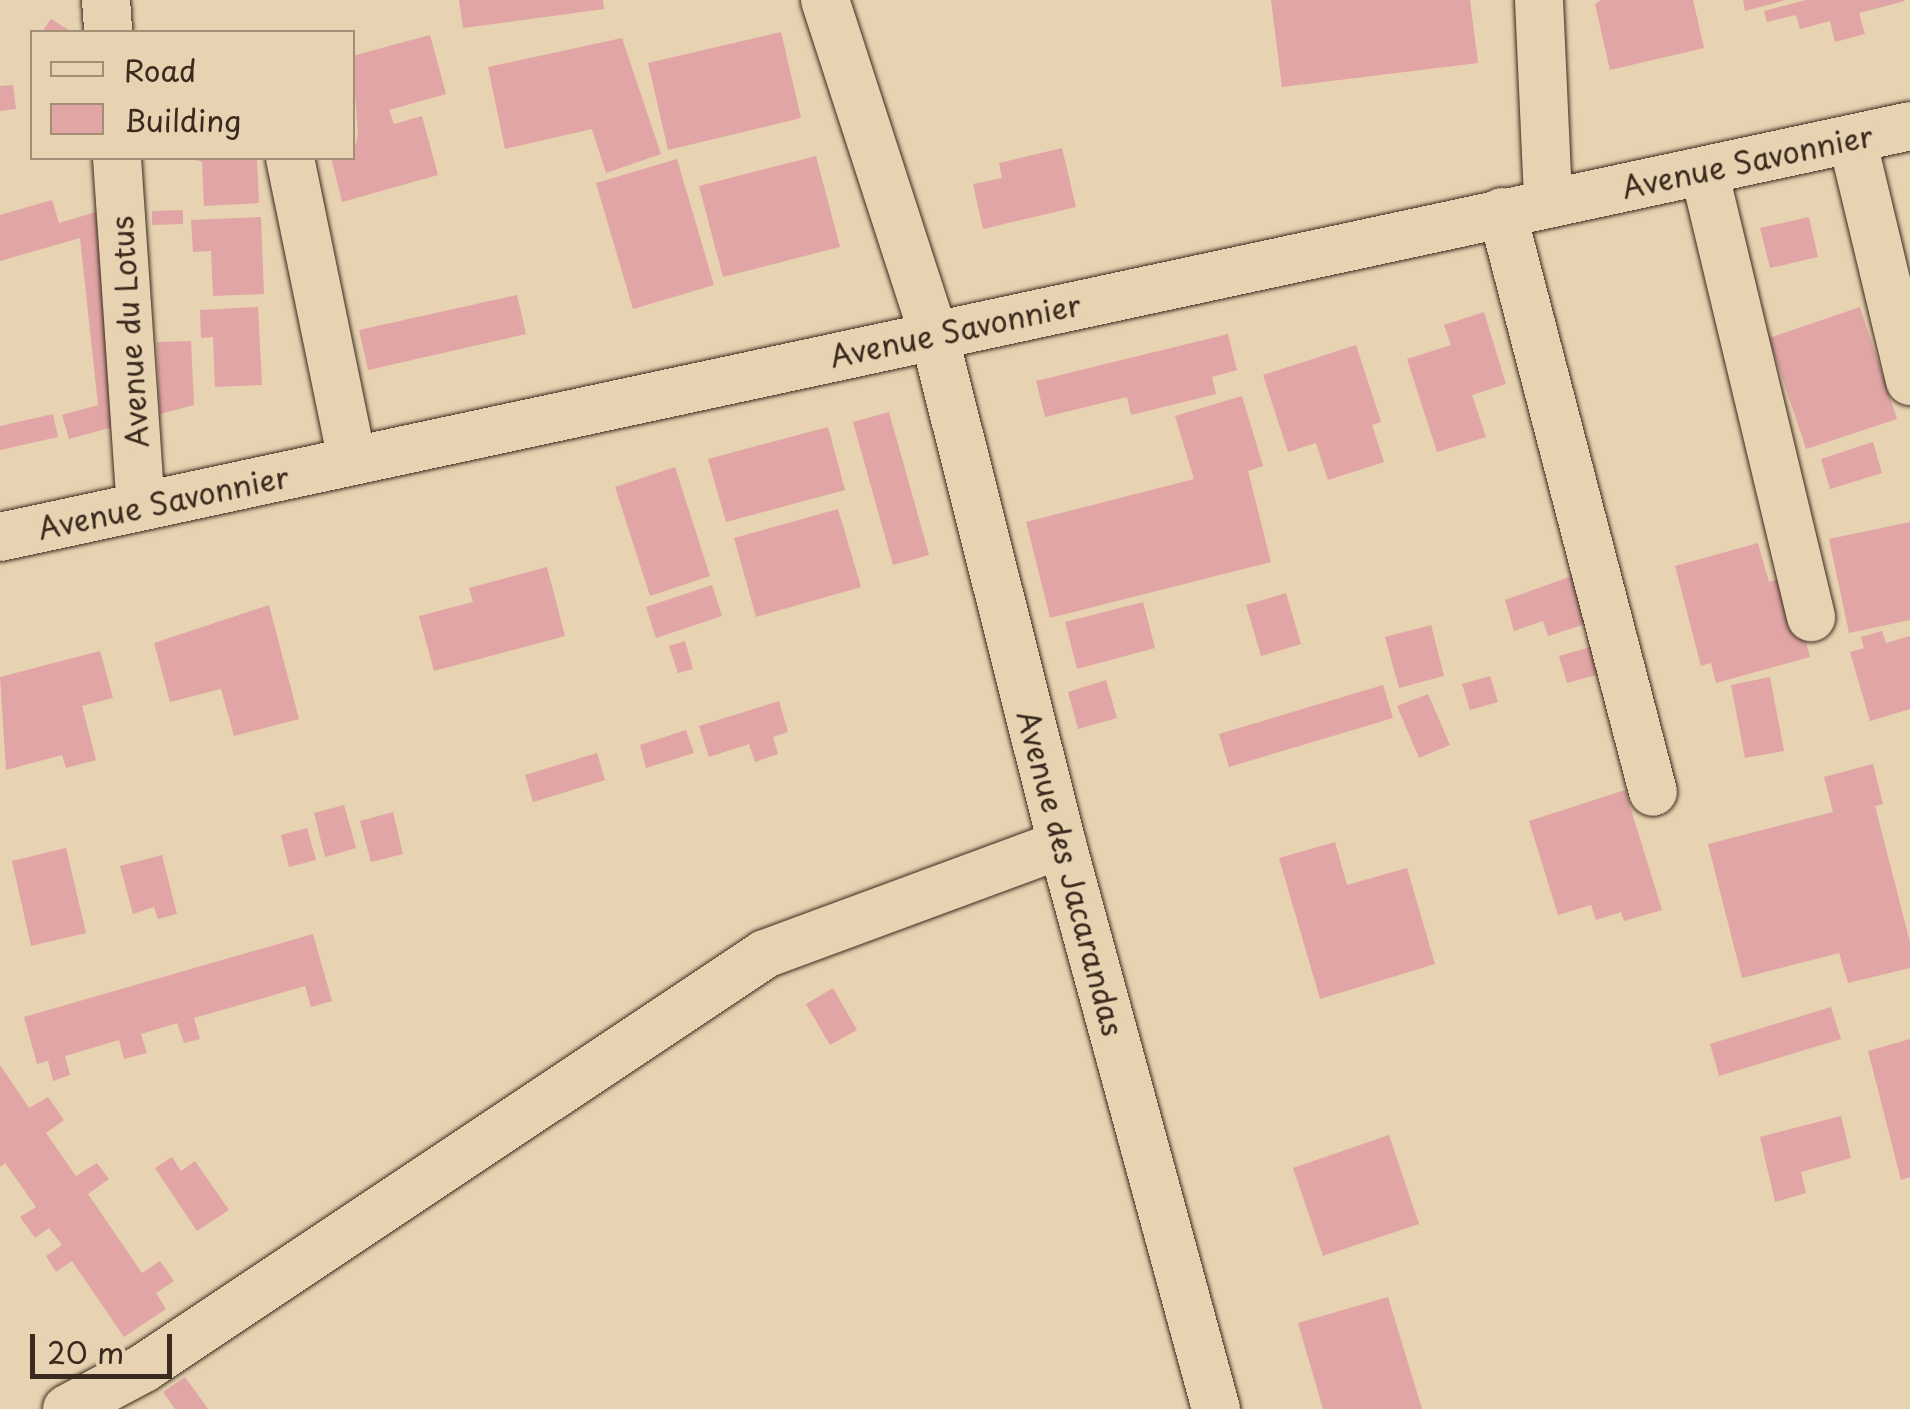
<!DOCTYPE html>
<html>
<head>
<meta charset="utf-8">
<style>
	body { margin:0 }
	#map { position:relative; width:1910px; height:1409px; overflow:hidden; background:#e7d3b1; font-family:"Playpen Sans",sans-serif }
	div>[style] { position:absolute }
	.building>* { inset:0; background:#e0a5a4 }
	.roads { filter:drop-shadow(0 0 2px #3b2a1e) drop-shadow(0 0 2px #3b2a1e) }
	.minor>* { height:48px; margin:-24px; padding:0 24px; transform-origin:24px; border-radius:24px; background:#e7d3b1 }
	span { translate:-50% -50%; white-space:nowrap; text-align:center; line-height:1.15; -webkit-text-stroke:10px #e7d3b1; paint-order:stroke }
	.street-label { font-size:30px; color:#3b2a1e }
	.legend { position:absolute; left:30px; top:30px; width:325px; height:130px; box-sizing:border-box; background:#e7d3b1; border:2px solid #a28f76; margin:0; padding:12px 18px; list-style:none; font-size:30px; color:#3b2a1e }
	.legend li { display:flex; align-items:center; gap:20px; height:50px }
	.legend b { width:50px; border:2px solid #a28f76 }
	.scale { position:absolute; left:30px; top:1334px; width:142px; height:45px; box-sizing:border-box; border:5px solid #3b2a1e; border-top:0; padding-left:12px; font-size:30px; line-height:35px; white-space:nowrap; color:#3b2a1e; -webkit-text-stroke:8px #e7d3b1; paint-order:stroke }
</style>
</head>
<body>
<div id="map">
	<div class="building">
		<i style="clip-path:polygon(459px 0,603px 0,604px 9px,463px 28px)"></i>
		<i style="clip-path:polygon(1271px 0,1470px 0,1478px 63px,1282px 87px)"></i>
		<i style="clip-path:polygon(1601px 0,1693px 0,1704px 48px,1610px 70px,1595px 4px)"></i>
		<i style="clip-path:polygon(1743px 0,1783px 0,1783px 1px,1745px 11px)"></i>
		<i style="clip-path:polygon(1806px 0,1904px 0,1905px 1px,1859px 13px,1865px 34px,1835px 42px,1830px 21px,1800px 29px,1796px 15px,1767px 22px,1764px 11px)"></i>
		<i style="clip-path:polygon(51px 19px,72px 32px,42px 32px)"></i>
		<i style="clip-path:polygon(781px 32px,801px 118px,668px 150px,648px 63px)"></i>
		<i style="clip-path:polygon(430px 35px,446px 94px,389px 110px,394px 124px,422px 116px,438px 175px,342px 202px,331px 158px,352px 158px,358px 134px,352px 56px)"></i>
		<i style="clip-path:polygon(622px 38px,661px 154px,606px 173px,592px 129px,505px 149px,488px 67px)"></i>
		<i style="clip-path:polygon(13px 85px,16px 109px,0 111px,0 86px)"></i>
		<i style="clip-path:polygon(1062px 148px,1076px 207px,983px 229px,973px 184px,1002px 178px,999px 163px)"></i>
		<i style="clip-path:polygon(816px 156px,840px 247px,723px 277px,699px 186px)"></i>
		<i style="clip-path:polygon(189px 158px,257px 158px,259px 203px,204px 206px,202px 162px)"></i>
		<i style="clip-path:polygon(677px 159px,714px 285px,633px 309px,596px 183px)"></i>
		<i style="clip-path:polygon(52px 200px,59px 223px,96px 212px,120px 425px,69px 439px,62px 415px,98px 405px,80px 238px,0 261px,0 215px)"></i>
		<i style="clip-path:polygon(183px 210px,183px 224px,152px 225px,152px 211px)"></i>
		<i style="clip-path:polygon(261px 217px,264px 294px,213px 296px,211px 251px,193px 252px,191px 220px)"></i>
		<i style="clip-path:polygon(1809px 217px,1818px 257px,1770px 268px,1760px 228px)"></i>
		<i style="clip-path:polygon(517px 295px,526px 334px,368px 370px,359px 330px)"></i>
		<i style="clip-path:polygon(258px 307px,262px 385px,215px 387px,213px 337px,201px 338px,200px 310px)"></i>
		<i style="clip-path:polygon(1860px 307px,1897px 419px,1806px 449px,1769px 338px)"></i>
		<i style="clip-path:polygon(1484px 312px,1506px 384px,1472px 395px,1486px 437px,1437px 452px,1407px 359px,1451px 345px,1444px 325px)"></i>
		<i style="clip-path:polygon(1228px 334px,1237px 370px,1212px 377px,1216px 394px,1131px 415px,1127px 397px,1045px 417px,1036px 381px)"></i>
		<i style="clip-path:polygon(191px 341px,194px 405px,160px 414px,157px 342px)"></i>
		<i style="clip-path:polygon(1356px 345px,1381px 422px,1372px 425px,1384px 462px,1328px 480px,1316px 443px,1288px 452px,1263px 375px)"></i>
		<i style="clip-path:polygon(1242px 396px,1263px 466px,1248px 471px,1271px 562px,1050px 618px,1026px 522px,1194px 479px,1175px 416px)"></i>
		<i style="clip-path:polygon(889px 412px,929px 555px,893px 565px,853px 422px)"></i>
		<i style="clip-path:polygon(53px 414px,58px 437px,0 450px,0 426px)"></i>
		<i style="clip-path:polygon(828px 427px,845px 490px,726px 522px,708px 459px)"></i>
		<i style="clip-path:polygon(1873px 442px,1882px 473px,1830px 489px,1821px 459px)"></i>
		<i style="clip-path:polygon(675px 467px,710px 576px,650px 596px,615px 487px)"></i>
		<i style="clip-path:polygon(838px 509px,861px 587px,756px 617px,734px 538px)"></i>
		<i style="clip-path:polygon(1910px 522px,1910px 620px,1849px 633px,1829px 539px)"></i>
		<i style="clip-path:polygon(1758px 543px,1769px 582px,1789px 576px,1810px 657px,1716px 683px,1711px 663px,1701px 666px,1675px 566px)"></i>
		<i style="clip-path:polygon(547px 567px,565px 636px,434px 671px,419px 616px,473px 602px,469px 588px)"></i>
		<i style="clip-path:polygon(1580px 573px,1595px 621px,1548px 636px,1543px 621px,1514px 631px,1505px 600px)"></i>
		<i style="clip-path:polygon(712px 585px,722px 616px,656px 638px,646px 607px)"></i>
		<i style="clip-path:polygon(1286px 593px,1301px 644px,1261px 656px,1246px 605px)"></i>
		<i style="clip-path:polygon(1143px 602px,1155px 648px,1077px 669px,1065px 622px)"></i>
		<i style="clip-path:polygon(269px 605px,299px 719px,234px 736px,221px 689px,170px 702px,154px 643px)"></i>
		<i style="clip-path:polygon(1431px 625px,1444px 676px,1399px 688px,1385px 637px)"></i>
		<i style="clip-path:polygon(1882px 631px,1886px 643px,1910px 636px,1910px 709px,1870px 721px,1850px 652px,1864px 648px,1861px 637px)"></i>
		<i style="clip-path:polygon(685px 641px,693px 669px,678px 673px,669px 646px)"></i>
		<i style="clip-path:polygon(1597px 645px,1604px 673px,1567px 683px,1559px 656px)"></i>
		<i style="clip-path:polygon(100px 651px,113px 698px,82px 706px,96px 760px,66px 768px,62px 755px,6px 770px,0 677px)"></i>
		<i style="clip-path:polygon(1490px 676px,1498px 702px,1470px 710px,1462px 684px)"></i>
		<i style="clip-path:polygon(1770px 677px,1784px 751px,1745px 758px,1731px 685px)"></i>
		<i style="clip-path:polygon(1106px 680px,1117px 718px,1078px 729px,1068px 692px)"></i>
		<i style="clip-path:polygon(1383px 685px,1393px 718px,1229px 767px,1219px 734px)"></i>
		<i style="clip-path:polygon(1428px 694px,1450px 745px,1419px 758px,1397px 706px)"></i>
		<i style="clip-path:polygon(779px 701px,788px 732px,773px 737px,778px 754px,755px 762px,749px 744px,709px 757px,699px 726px)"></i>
		<i style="clip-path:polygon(686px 730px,694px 753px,646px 768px,640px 745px)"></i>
		<i style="clip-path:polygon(597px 753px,605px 780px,533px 802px,525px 775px)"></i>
		<i style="clip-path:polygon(1873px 764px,1883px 804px,1875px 806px,1910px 942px,1910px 968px,1848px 983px,1839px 953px,1742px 978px,1708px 844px,1833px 812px,1824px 777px)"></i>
		<i style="clip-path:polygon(1625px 790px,1662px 910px,1624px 921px,1621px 912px,1596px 920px,1591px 905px,1558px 915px,1529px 821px)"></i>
		<i style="clip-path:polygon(344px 805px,356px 848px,325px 857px,314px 813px)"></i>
		<i style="clip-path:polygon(393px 812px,403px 854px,371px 862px,360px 821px)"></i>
		<i style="clip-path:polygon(307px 828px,316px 860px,289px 867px,281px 835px)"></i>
		<i style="clip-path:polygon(1335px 842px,1347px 885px,1407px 868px,1435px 964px,1320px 999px,1279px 858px)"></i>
		<i style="clip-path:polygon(66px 848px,86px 933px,31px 946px,12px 861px)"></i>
		<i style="clip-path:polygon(162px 855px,177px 914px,158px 919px,154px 907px,133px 914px,120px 866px)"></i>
		<i style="clip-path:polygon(313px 934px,332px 1001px,311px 1007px,305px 986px,194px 1018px,200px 1039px,184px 1043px,177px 1023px,141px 1034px,147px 1053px,124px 1059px,119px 1040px,65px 1056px,70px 1075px,53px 1081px,48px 1061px,37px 1064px,24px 1017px)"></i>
		<i style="clip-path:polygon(833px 988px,857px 1030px,830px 1045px,806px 1004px)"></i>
		<i style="clip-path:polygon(1831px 1007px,1841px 1039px,1719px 1076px,1710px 1044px)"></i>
		<i style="clip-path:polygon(1910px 1039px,1910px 1177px,1901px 1180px,1868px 1051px)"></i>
		<i style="clip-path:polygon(0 1065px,29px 1108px,48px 1097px,64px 1120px,46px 1133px,76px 1176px,97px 1163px,109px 1179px,88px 1194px,142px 1273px,160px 1261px,174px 1281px,156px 1293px,166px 1309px,124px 1337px,72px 1261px,56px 1272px,46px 1256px,62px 1245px,49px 1228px,35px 1238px,20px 1217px,36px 1207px,5px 1163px,0 1167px)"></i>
		<i style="clip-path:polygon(1841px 1116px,1851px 1158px,1801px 1172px,1806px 1193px,1775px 1202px,1760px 1137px)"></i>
		<i style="clip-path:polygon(1389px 1135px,1419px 1224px,1323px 1256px,1293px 1168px)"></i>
		<i style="clip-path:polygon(172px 1157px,181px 1171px,195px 1161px,229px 1210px,197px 1231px,155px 1168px)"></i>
		<i style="clip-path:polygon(1388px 1297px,1422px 1409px,1323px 1409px,1298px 1323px)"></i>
		<i style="clip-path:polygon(185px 1377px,208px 1409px,175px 1409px,163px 1392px)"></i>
	</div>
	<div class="roads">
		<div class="minor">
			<i style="left:106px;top:0;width:32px;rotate:86deg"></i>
			<i style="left:825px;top:0;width:352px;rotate:72deg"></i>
			<i style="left:934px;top:335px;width:525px;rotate:75.88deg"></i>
			<i style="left:1062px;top:844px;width:586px;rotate:74.75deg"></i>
			<i style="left:1539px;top:0;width:202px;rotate:87.4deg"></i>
			<i style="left:1852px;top:139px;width:249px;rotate:76.5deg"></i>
			<i style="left:117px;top:158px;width:349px;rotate:86.1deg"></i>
			<i style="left:290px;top:158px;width:309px;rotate:78.4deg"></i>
			<i style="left:1704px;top:171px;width:459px;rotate:76.5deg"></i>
			<i style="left:1502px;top:212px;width:599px;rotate:75.41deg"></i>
			<i style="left:0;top:537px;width:1954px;rotate:-12.14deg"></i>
			<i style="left:67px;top:1409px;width:87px;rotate:-28deg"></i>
			<i style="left:144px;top:1368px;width:746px;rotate:-33.69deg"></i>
			<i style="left:765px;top:954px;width:317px;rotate:-20.3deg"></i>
		</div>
	</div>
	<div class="street-label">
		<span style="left:1747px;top:161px;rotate:-12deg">Avenue Savonnier</span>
		<span style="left:955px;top:330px;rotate:-12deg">Avenue Savonnier</span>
		<span style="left:129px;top:332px;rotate:-94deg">Avenue du Lotus</span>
		<span style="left:163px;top:502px;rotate:-12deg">Avenue Savonnier</span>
		<span style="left:1071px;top:873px;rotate:75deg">Avenue des Jacarandas</span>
	</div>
	<ul class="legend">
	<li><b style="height:12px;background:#e7d3b1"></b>Road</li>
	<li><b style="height:28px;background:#e0a5a4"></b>Building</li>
	</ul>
	<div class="scale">20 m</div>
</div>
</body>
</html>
